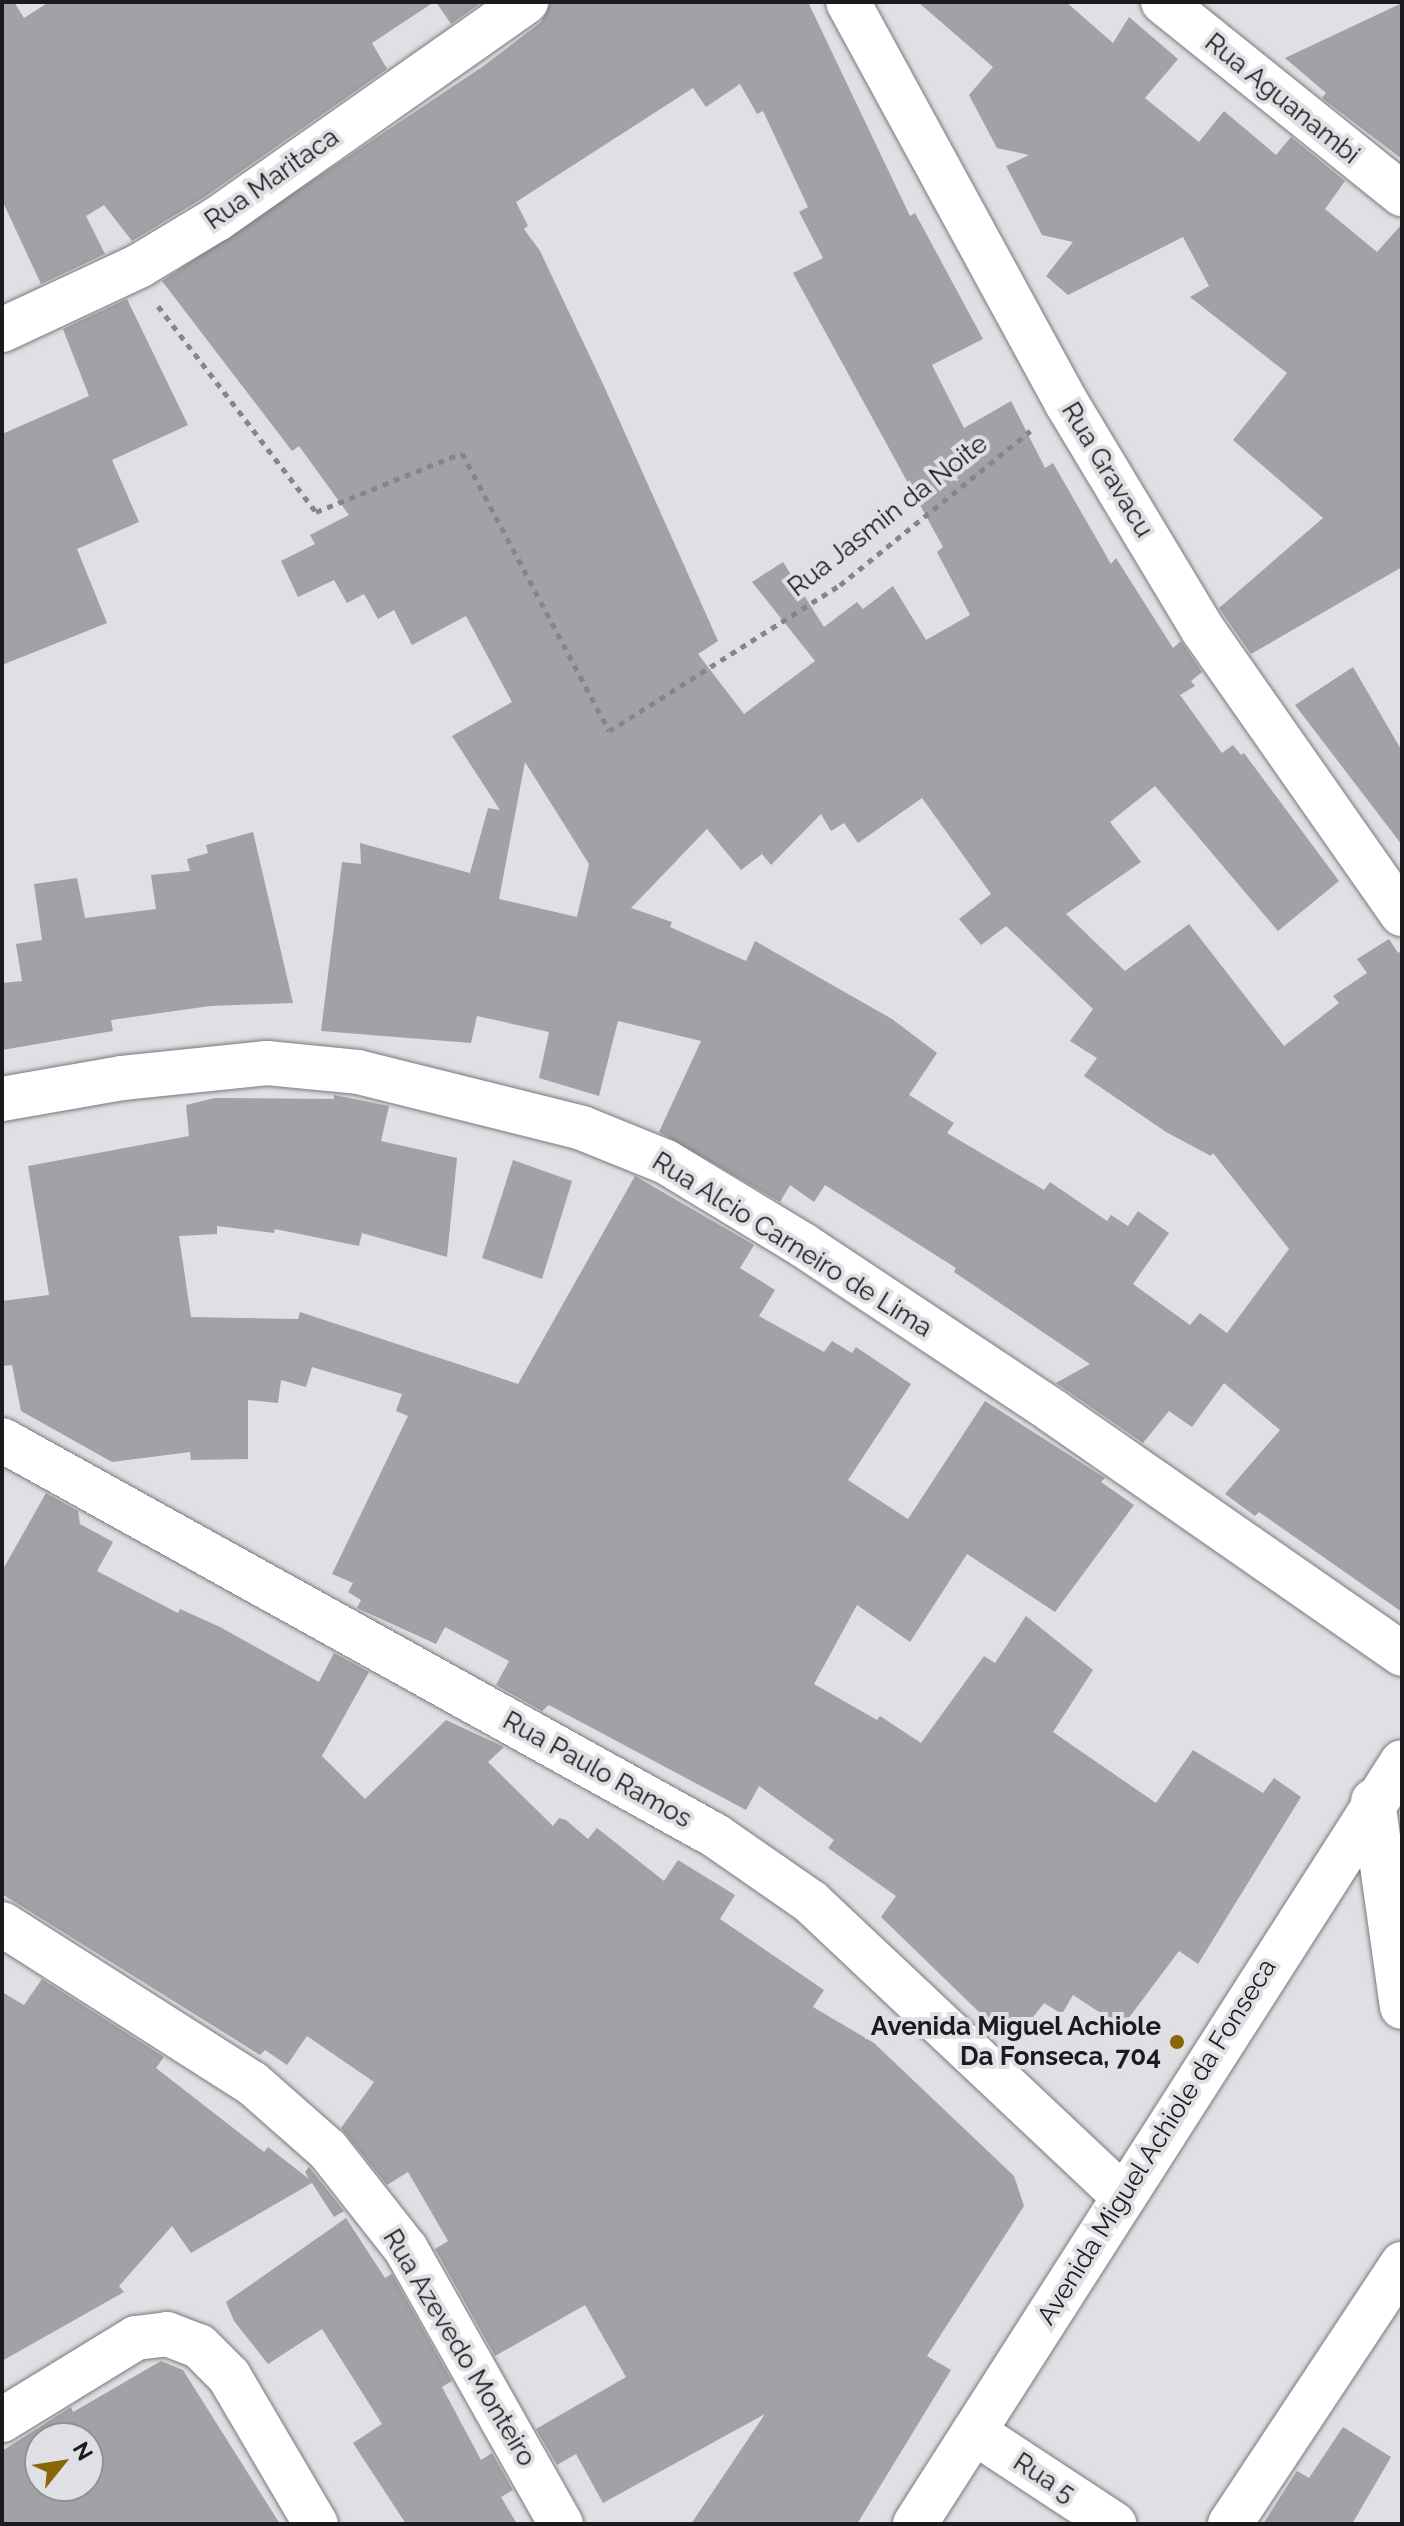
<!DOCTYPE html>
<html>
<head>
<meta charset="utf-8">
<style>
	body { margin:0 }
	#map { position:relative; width:1404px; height:2526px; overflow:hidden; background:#dee0e3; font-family:Raleway,sans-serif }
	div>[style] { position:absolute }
	.building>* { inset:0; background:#a0a2a5 }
	.path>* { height:5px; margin-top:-2.5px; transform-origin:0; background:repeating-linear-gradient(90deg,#858688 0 6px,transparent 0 12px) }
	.roads { filter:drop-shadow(0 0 2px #797a7e) drop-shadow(0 0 2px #797a7e) }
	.street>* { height:44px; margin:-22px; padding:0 22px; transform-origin:22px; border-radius:22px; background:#fff }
	.secondary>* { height:44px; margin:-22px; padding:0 22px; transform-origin:22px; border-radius:22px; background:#fff }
	.dots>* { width:22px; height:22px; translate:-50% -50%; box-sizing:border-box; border:4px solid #dee0e3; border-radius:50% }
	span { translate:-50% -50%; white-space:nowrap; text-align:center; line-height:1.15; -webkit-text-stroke:8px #dee0e3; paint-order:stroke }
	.street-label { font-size:26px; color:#1a1b1c }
	.poi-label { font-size:26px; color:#1a1b1c; font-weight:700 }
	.right { translate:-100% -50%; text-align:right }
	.frame { position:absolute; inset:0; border:4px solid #1a1b1c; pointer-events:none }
	.north { position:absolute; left:24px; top:2422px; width:80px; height:80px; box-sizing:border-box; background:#dee0e3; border:2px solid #909193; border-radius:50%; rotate:60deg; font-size:22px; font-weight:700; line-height:32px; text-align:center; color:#1a1b1c }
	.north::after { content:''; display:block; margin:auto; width:28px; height:36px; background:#896704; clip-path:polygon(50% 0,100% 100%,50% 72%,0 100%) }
</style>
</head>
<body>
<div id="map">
	<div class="building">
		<i style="clip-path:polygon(2px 2px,14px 2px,24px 18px,49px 2px,434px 2px,372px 43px,387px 69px,203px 198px,132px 241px,104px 205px,86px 216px,105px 254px,41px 284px,2px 200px)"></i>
		<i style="clip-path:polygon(436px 2px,482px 2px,451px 24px)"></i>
		<i style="clip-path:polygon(evenodd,551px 2px,808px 2px,910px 216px,915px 213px,983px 339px,932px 365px,964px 428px,1011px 401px,1045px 468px,1053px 463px,1111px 564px,1116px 558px,1173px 648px,1181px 641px,1202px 672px,1191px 681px,1195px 686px,1180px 695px,1222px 753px,1233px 745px,1241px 755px,1244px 753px,1339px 881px,1278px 931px,1155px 786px,1110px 822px,1141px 862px,1066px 914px,1125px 971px,1189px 924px,1284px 1046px,1339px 1003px,1333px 996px,1367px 973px,1357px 959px,1389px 939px,1398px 953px,1402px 950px,1402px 1612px,1259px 1512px,1255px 1516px,1225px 1494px,1280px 1430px,1224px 1383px,1192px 1427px,1169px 1411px,1143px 1443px,1056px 1383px,1090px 1364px,954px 1272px,956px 1268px,825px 1185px,814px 1202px,790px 1185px,780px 1202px,659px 1132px,701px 1041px,618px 1021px,599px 1096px,539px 1078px,549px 1032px,477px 1016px,471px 1043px,321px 1031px,342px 862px,361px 864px,360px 843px,470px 873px,488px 808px,500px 810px,452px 736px,512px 702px,466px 616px,412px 645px,394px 610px,378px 619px,364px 594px,347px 603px,334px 580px,298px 597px,281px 561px,315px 544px,310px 535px,349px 515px,299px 446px,292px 451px,162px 281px,482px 67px,541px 22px,551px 2px,740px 84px,757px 114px,763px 111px,808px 207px,799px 212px,823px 258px,793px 273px,943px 547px,937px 552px,970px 615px,926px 640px,893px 586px,863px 609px,857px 602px,824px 627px,783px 562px,752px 582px,815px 661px,744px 714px,698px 654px,718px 641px,603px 384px,540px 251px,524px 229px,528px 226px,516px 202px,693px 88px,706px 107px,740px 84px,551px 2px,525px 762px,589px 864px,577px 917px,499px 899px,525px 762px,551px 2px,922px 798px,991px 894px,959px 919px,981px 945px,1006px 926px,1093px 1009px,1070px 1041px,1097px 1058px,1084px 1076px,1166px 1132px,1211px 1156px,1213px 1153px,1289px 1249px,1227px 1333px,1200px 1313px,1190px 1325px,1133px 1284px,1169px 1233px,1138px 1211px,1128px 1226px,1111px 1215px,1107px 1221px,1050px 1182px,1044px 1190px,947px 1133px,954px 1123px,909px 1095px,937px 1053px,892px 1019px,755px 941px,746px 961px,670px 927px,672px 922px,631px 908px,707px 829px,741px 870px,762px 854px,771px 865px,821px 814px,831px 831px,844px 823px,858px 843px,922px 798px)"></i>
		<i style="clip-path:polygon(918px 2px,1066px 2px,1113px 43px,1129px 17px,1178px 59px,1145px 98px,1199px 142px,1224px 111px,1276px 155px,1291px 137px,1345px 181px,1325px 209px,1377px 252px,1402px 224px,1402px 567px,1251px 654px,1219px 608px,1323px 518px,1233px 440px,1287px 373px,1190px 297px,1209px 286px,1183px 237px,1068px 295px,1046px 276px,1073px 242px,1042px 235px,1006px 166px,1029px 155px,997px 148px,969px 95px,993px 67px)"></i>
		<i style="clip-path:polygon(1402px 3px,1402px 159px,1322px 98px,1326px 93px,1285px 58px)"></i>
		<i style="clip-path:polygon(127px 299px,188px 425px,112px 460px,139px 522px,77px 549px,107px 623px,2px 665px,2px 434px,89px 396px,63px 329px)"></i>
		<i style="clip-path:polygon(1353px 667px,1402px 751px,1402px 845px,1295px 705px)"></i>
		<i style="clip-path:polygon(253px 832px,293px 1003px,210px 1006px,111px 1020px,113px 1031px,2px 1050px,2px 983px,22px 981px,16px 944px,42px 940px,34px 884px,77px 878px,85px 918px,156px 909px,151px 875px,190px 871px,187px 859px,208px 853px,206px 845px)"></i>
		<i style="clip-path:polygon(334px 1095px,389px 1106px,381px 1141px,457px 1158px,447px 1257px,362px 1233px,359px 1246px,275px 1229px,274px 1233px,217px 1226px,217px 1234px,179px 1236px,191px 1317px,298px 1319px,300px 1312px,518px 1384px,635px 1176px,754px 1245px,740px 1268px,775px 1290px,759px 1316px,824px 1352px,832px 1341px,852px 1353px,856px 1347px,911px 1384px,848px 1480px,908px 1519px,985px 1401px,1105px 1478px,1101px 1482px,1134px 1505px,1055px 1612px,967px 1554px,910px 1642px,857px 1605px,814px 1684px,877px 1720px,880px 1716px,921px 1743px,984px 1656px,995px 1663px,1026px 1616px,1093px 1670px,1053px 1732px,1156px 1803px,1193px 1750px,1263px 1793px,1274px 1778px,1301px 1797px,1198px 1964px,1179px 1951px,1122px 2027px,1073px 1995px,1062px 2014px,1044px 2003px,1012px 2044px,881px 1917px,896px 1896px,828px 1848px,834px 1840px,759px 1786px,746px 1810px,549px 1705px,542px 1711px,496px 1685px,509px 1661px,445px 1627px,436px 1644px,357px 1608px,361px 1600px,348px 1592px,353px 1583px,332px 1574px,408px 1416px,396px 1411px,402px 1394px,312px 1367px,306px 1387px,281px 1380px,278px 1403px,248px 1400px,248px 1459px,191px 1460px,190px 1452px,112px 1462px,21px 1411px,12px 1365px,2px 1366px,2px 1301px,49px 1295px,28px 1166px,189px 1136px,186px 1105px,215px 1098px,334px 1099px)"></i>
		<i style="clip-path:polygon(513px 1160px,572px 1181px,542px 1279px,482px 1258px)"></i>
		<i style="clip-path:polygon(46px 1493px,78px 1511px,80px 1524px,113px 1542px,97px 1571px,178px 1613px,180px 1609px,220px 1627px,319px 1682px,334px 1653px,369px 1672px,322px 1756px,365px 1799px,446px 1720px,504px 1747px,488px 1762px,553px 1826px,559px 1818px,566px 1820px,588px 1839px,597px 1828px,664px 1881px,678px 1860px,735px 1895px,720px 1919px,824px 1990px,813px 2007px,874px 2043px,1014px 2176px,1024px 2206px,927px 2356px,951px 2370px,857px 2524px,691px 2524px,765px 2414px,603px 2503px,576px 2454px,557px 2465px,536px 2429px,626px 2377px,585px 2305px,495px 2356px,435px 2249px,448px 2241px,408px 2172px,387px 2185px,341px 2128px,374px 2082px,307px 2036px,287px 2065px,265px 2050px,260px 2055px,2px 1894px,2px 1571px)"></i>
		<i style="clip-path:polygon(42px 1979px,164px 2057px,156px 2068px,264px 2152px,268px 2147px,309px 2179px,305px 2172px,309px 2167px,344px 2211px,334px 2217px,312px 2183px,191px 2253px,172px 2226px,119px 2286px,124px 2292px,2px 2361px,2px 1992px,24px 2005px)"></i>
		<i style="clip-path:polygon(346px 2218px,385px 2278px,392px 2274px,452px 2381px,442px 2387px,481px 2460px,492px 2453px,513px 2490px,501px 2497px,517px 2524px,406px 2524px,353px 2443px,382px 2424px,322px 2329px,268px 2364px,234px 2321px,226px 2302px)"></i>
		<i style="clip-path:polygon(evenodd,161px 2361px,183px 2370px,280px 2524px,2px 2524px,2px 2451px,71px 2407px,73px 2412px,161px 2361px,40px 2438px,88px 2438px,88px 2486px,40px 2486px,40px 2438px)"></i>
		<i style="clip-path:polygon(1343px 2427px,1391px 2457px,1352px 2524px,1263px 2524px,1297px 2471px,1309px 2478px)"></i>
	</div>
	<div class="path">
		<i style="left:158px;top:306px;width:260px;rotate:52.5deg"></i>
		<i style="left:316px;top:512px;width:157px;rotate:-22deg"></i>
		<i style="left:462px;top:453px;width:314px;rotate:62.1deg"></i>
		<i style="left:609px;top:731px;width:273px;rotate:-32.3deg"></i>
		<i style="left:840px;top:585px;width:245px;rotate:-39deg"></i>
	</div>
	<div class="roads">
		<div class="street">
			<i style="left:848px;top:2px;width:456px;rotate:61.4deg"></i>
			<i style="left:1066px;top:402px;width:266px;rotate:59deg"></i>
			<i style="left:1203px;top:630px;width:347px;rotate:55deg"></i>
			<i style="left:1163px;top:2px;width:307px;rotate:38.8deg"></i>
			<i style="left:2px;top:330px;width:151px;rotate:-25deg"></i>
			<i style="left:139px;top:266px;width:91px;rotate:-31.1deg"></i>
			<i style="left:217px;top:219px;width:378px;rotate:-35.1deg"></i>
			<i style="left:2px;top:1099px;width:122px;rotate:-9.9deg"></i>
			<i style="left:122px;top:1078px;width:146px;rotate:-5.9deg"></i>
			<i style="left:267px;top:1063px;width:91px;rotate:5.6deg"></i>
			<i style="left:358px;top:1072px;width:231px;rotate:14deg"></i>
			<i style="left:582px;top:1128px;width:91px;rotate:22deg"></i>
			<i style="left:666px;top:1162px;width:160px;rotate:31.2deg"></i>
			<i style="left:803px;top:1245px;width:301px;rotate:33.6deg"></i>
			<i style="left:1054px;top:1412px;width:424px;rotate:34.8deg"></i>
			<i style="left:2px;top:1440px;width:816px;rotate:29.01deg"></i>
			<i style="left:716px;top:1836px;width:116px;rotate:34.8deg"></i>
			<i style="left:811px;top:1902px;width:429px;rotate:43.3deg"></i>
			<i style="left:1373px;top:1801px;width:208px;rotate:82deg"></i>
			<i style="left:2px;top:1924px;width:296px;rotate:32.5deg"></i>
			<i style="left:252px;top:2083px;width:101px;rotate:41.4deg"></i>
			<i style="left:328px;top:2150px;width:126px;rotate:51.8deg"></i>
			<i style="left:406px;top:2249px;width:316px;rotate:60.6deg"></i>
			<i style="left:2px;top:2420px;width:157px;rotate:-31.5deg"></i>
			<i style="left:136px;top:2338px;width:31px;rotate:-7deg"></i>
			<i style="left:167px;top:2334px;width:34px;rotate:21deg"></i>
			<i style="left:199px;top:2346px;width:42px;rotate:45deg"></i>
			<i style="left:229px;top:2376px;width:172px;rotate:59.6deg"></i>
			<i style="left:974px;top:2432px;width:168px;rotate:33.3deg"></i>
			<i style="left:1230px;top:2524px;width:312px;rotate:-56.5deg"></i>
		</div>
		<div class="secondary">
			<i style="left:915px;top:2524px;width:904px;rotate:-57.42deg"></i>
		</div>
	</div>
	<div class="dots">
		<i style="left:1177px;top:2042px;background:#896704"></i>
	</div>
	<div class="street-label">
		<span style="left:1282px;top:99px;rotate:39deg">Rua Aguanambi</span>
		<span style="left:272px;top:179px;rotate:-35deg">Rua Maritaca</span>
		<span style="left:1107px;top:470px;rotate:59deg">Rua Gravacu</span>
		<span style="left:888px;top:516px;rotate:-38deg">Rua Jasmin da Noite</span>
		<span style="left:792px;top:1245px;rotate:32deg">Rua Alcio Carneiro de Lima</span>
		<span style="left:597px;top:1770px;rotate:29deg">Rua Paulo Ramos</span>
		<span style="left:1157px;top:2142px;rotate:-58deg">Avenida Miguel Achiole da Fonseca</span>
		<span style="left:459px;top:2348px;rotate:59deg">Rua Azevedo Monteiro</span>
		<span style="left:1044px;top:2478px;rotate:33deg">Rua 5</span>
	</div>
	<div class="poi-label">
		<span class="right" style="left:1161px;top:2042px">Avenida Miguel Achiole<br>Da Fonseca, 704</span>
	</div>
	<div class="frame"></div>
	<div class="north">N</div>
</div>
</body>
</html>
